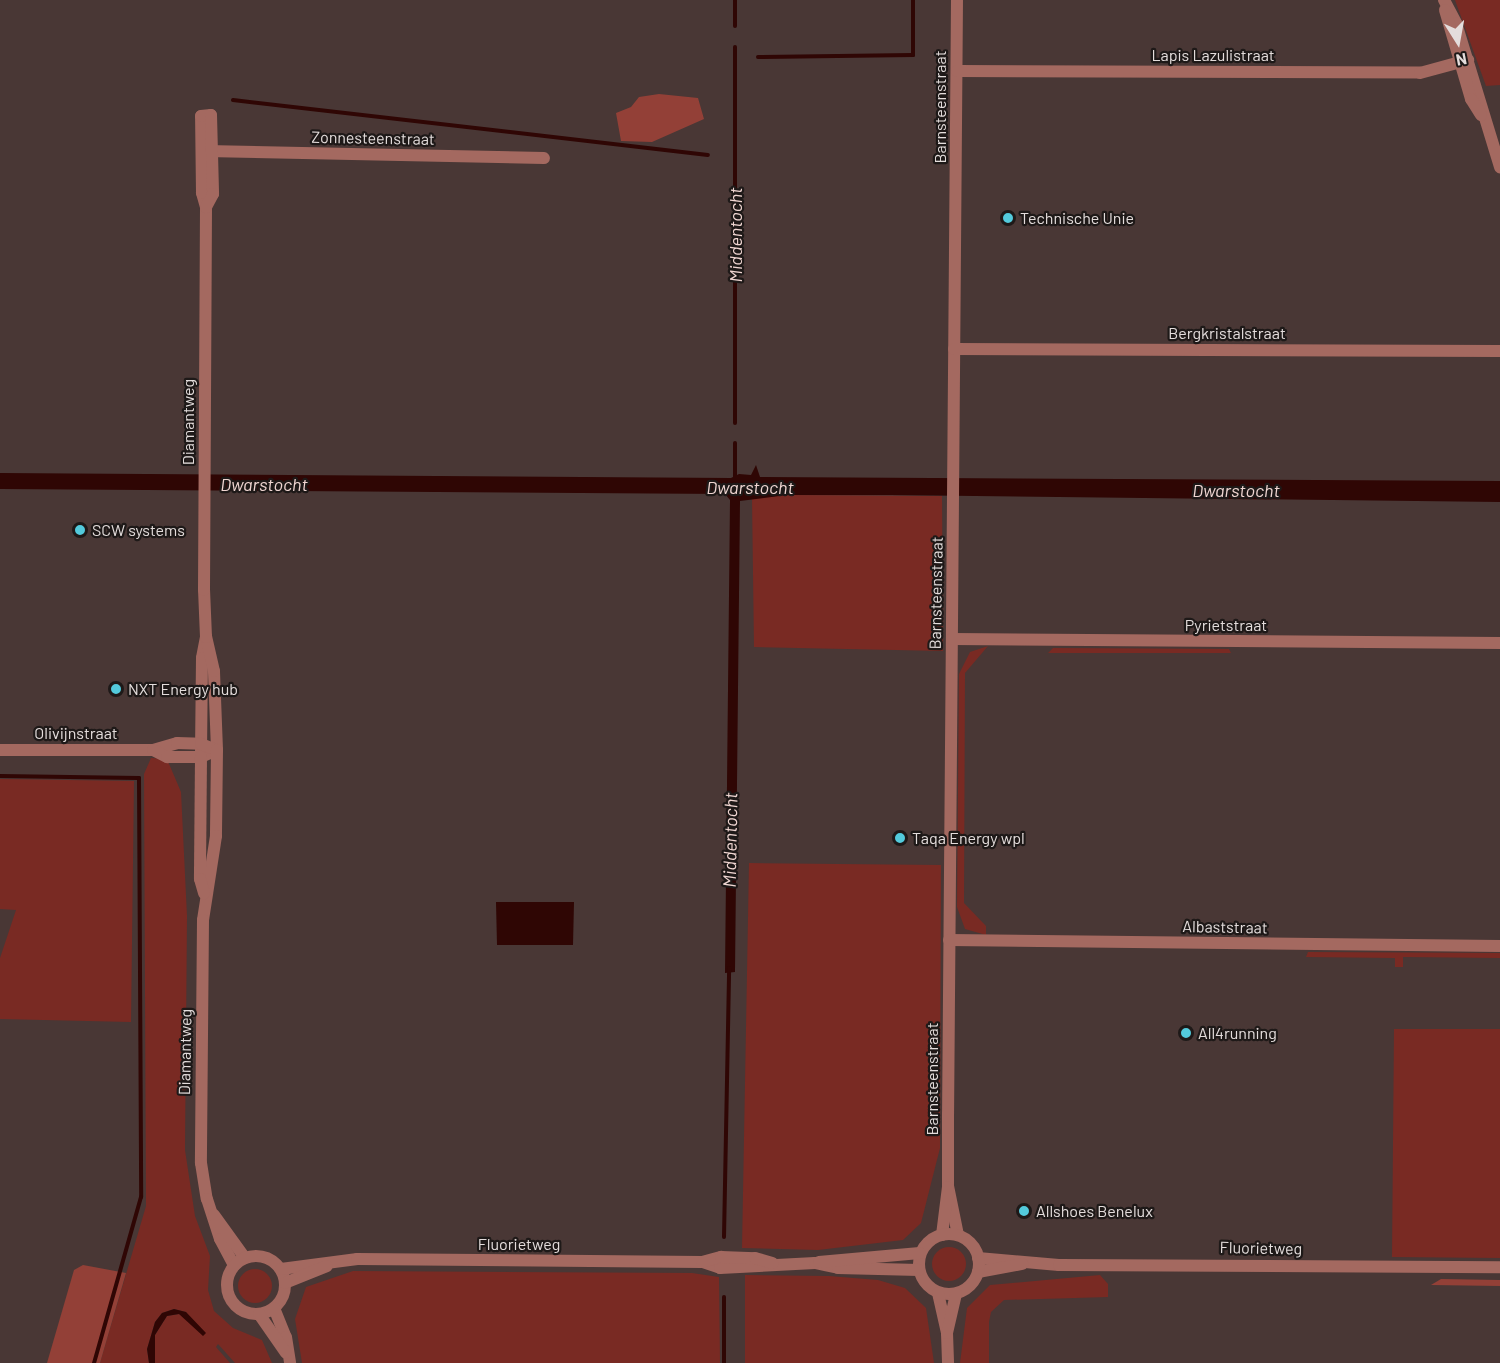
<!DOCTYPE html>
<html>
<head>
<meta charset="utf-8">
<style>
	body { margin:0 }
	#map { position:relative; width:1500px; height:1363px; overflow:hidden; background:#3a302e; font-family:Barlow,sans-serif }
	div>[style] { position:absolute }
	.built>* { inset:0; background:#493735 }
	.green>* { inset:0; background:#792a23 }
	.round { border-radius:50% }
	.forest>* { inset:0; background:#934037 }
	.water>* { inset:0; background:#2f0604 }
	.stream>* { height:4px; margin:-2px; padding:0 2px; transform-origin:2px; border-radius:2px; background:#2f0604 }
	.minor>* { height:12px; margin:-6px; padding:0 6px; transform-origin:6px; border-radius:6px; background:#a46960 }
	.tertiary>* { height:12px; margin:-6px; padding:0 6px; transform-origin:6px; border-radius:6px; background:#a46960 }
	.tertiary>.ring { margin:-6px; padding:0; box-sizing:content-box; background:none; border:12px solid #a46960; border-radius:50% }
	.dots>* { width:16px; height:16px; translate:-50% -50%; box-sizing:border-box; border:3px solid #1e1918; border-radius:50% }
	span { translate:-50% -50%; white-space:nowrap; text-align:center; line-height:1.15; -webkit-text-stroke:4.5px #1e1918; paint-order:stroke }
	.street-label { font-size:16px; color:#e4dddc }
	.poi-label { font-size:16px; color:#e4dddc }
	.left { translate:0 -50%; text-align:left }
	.water-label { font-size:18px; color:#f0d6d2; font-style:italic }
	.north { position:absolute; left:1428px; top:12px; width:60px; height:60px; -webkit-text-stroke:4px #1e1918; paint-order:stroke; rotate:169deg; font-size:16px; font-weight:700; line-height:24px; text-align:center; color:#e4dddc }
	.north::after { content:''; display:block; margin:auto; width:21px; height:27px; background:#e4dddc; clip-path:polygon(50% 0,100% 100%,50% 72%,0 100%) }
</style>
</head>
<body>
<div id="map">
	<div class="built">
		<i style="clip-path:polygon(0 0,1500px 0,1500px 1363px,0 1363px)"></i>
	</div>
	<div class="green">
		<i style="clip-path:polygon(1455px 0,1500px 0,1500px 85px,1486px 86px)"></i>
		<i style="clip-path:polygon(787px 495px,942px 496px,943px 651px,754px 647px,752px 498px)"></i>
		<i style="clip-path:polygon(988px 646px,965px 673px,964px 903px,986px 926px,986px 935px,965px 929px,957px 907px,959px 674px,970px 652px)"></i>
		<i style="clip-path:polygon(1053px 648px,1229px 649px,1231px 653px,1048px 653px)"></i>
		<i style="clip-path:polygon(151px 758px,167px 759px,181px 792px,187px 916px,185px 1150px,195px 1216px,210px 1256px,208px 1290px,214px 1311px,233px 1328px,262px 1340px,272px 1363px,235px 1363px,218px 1344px,216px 1347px,230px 1363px,155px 1363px,155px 1335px,167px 1316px,179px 1314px,187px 1318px,202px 1335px,186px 1312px,174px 1309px,162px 1313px,155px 1322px,147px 1349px,149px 1363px,100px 1363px,146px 1206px,144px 774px)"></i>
		<i style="clip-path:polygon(0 779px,134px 781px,131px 1022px,0 1019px,0 958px,16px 910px,0 909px)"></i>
		<i style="clip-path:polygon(749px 863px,941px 865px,940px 1148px,921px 1223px,903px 1240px,818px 1250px,742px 1248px)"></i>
		<i style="clip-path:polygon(1308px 952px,1500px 953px,1500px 958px,1403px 957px,1403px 967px,1395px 967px,1395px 958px,1306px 957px)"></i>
		<i style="clip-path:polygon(1394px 1029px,1500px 1029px,1500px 1258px,1392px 1257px)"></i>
		<i class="round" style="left:932px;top:1247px;width:34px;height:34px"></i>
		<i class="round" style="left:238px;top:1269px;width:34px;height:34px"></i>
		<i style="clip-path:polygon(353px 1271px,692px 1273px,719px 1277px,720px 1363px,302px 1363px,295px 1319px,306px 1287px)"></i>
		<i style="clip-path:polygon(745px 1275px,829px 1276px,878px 1280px,905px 1288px,926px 1308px,934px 1363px,745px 1363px)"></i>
		<i style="clip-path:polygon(1100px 1275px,1108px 1284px,1108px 1297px,1004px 1300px,991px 1312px,989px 1322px,989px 1363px,960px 1363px,967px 1308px,990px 1285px)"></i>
	</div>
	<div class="forest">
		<i style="clip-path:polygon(659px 94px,698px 98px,704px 119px,652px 142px,621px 141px,616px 113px,631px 107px,639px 97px)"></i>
		<i style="clip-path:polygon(83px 1265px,126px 1273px,100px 1363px,47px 1363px,74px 1270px)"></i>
		<i style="clip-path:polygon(1441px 1279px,1500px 1280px,1500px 1286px,1431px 1285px)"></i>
	</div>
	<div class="water">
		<i style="clip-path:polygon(756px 465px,760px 477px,1500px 481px,1500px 502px,890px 495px,787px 495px,740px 501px,735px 972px,725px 973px,730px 500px,725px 494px,0 489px,0 473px,731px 478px,739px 474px,751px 475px)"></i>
		<i style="clip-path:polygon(496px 902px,574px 902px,573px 945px,497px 945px)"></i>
		<i style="clip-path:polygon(174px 1309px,186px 1312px,206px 1333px,203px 1336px,179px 1314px,167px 1316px,155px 1335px,155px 1363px,149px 1363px,147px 1349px,155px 1322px,162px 1313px)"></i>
	</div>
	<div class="stream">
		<i style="left:735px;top:0;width:26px;rotate:90deg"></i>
		<i style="left:758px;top:57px;width:155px;rotate:-0.7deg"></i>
		<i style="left:913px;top:55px;width:55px;rotate:-90deg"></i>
		<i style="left:233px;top:100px;width:478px;rotate:6.6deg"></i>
		<i style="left:735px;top:423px;width:376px;rotate:-90deg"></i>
		<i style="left:735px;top:443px;width:38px;rotate:90deg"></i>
		<i style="left:0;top:776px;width:139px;rotate:0.8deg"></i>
		<i style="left:139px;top:778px;width:419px;rotate:89.7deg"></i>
		<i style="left:141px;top:1197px;width:173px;rotate:105.8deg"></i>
		<i style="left:724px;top:1237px;width:269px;rotate:-88.9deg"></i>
		<i style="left:724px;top:1297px;width:66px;rotate:90deg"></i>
	</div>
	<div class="minor">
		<i style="left:957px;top:0;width:1114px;rotate:90.46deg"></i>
		<i style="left:948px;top:1114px;width:72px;rotate:90deg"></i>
		<i style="left:948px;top:1186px;width:50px;rotate:78.5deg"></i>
		<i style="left:1444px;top:0;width:26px;rotate:62deg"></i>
		<i style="left:1456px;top:23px;width:151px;rotate:73deg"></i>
		<i style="left:1445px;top:10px;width:93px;rotate:73.7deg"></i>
		<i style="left:1471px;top:99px;width:19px;rotate:58deg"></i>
		<i style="left:957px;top:71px;width:463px;rotate:0.2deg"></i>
		<i style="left:1420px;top:73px;width:50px;rotate:-15.2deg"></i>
		<i style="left:206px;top:151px;width:338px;rotate:1.2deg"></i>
		<i style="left:954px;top:349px;width:546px;rotate:0.21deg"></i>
		<i style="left:206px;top:637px;width:21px;rotate:101deg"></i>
		<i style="left:202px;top:658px;width:99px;rotate:90.6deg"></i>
		<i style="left:201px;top:757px;width:17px;rotate:-24deg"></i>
		<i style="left:217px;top:750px;width:79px;rotate:-92.2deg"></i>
		<i style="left:214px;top:671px;width:35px;rotate:-103deg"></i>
		<i style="left:206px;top:637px;width:47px;rotate:-92.4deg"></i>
		<i style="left:204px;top:590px;width:383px;rotate:-89.7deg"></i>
		<i style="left:206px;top:207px;width:15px;rotate:-106deg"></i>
		<i style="left:202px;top:193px;width:77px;rotate:-90.7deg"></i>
		<i style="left:201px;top:116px;width:10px;rotate:-6deg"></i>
		<i style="left:211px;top:115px;width:79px;rotate:88.5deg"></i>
		<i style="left:213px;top:194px;width:15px;rotate:118deg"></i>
		<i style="left:952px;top:639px;width:548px;rotate:0.42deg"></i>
		<i style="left:949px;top:940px;width:551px;rotate:0.62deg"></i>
		<i style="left:942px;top:1235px;width:48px;rotate:-82.9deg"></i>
		<i style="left:978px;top:1258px;width:81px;rotate:4.9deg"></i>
		<i style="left:1059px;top:1265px;width:441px;rotate:0.3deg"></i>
		<i style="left:978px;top:1272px;width:45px;rotate:-10.3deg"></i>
	</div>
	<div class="tertiary">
		<i style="left:0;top:750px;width:153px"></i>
		<i style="left:153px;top:750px;width:25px;rotate:-16deg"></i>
		<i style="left:177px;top:743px;width:24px;rotate:2deg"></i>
		<i style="left:201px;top:744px;width:17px;rotate:21deg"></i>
		<i style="left:217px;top:750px;width:86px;rotate:90.7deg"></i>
		<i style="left:216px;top:836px;width:85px;rotate:98.8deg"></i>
		<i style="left:203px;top:920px;width:243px;rotate:90.5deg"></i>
		<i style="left:201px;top:1163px;width:36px;rotate:81deg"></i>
		<i style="left:207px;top:1199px;width:42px;rotate:72deg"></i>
		<i style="left:220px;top:1239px;width:30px;rotate:62deg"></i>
		<i style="left:153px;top:750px;width:16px;rotate:27deg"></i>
		<i style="left:167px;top:757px;width:34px"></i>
		<i style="left:201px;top:757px;width:122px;rotate:90.5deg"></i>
		<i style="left:200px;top:879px;width:15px;rotate:74deg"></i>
		<i style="left:214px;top:1215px;width:53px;rotate:54.2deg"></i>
		<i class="ring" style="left:919px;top:1234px;width:48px;height:48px"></i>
		<i class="ring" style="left:227px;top:1256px;width:46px;height:46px"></i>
		<i style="left:703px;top:1262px;width:18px;rotate:19deg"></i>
		<i style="left:720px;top:1268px;width:95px;rotate:-3deg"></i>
		<i style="left:815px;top:1263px;width:24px;rotate:12deg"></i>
		<i style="left:838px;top:1268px;width:81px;rotate:1.4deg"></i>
		<i style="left:819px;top:1262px;width:101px;rotate:-5.1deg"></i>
		<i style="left:281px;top:1269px;width:77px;rotate:-7.5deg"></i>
		<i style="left:357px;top:1259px;width:345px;rotate:0.5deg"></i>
		<i style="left:702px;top:1262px;width:20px;rotate:-15deg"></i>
		<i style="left:721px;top:1257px;width:34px;rotate:2deg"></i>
		<i style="left:755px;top:1258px;width:18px;rotate:16deg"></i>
		<i style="left:285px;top:1283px;width:45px;rotate:-22deg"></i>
		<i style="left:938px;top:1293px;width:41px;rotate:77.3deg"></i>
		<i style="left:947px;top:1333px;width:30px;rotate:88deg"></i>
		<i style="left:274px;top:1308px;width:31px;rotate:68deg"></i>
		<i style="left:286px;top:1337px;width:26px;rotate:81deg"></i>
		<i style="left:259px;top:1314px;width:47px;rotate:55.3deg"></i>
		<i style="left:947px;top:1333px;width:40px;rotate:-77deg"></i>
	</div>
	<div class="dots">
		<i style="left:1008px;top:218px;background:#53cadc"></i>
		<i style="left:80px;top:530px;background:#53cadc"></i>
		<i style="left:116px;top:689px;background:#53cadc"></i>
		<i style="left:900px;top:838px;background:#53cadc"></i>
		<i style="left:1186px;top:1033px;background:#53cadc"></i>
		<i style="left:1024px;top:1211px;background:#53cadc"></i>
	</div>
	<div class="street-label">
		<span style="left:1213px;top:55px">Lapis Lazulistraat</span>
		<span style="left:940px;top:107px;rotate:-90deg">Barnsteenstraat</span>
		<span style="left:373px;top:138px;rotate:1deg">Zonnesteenstraat</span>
		<span style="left:1227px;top:333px">Bergkristalstraat</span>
		<span style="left:188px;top:422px;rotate:-90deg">Diamantweg</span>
		<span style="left:936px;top:593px;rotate:-89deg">Barnsteenstraat</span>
		<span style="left:1226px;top:625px">Pyrietstraat</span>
		<span style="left:76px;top:733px">Olivijnstraat</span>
		<span style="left:1225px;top:927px;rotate:1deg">Albaststraat</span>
		<span style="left:185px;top:1052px;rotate:-89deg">Diamantweg</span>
		<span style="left:932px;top:1079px;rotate:-90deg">Barnsteenstraat</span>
		<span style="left:519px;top:1244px">Fluorietweg</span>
		<span style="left:1261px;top:1248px;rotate:1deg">Fluorietweg</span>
	</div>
	<div class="poi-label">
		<span class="left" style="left:1020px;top:218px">Technische Unie</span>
		<span class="left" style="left:92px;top:530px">SCW systems</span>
		<span class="left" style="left:128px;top:689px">NXT Energy hub</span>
		<span class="left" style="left:912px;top:838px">Taqa Energy wpl</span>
		<span class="left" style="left:1198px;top:1033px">All4running</span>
		<span class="left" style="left:1036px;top:1211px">Allshoes Benelux</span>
	</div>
	<div class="water-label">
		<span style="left:735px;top:235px;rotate:-90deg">Middentocht</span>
		<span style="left:264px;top:484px">Dwarstocht</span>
		<span style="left:750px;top:487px">Dwarstocht</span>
		<span style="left:1236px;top:490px">Dwarstocht</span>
		<span style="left:730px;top:840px;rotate:-89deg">Middentocht</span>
	</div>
	<div class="north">N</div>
</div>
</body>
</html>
